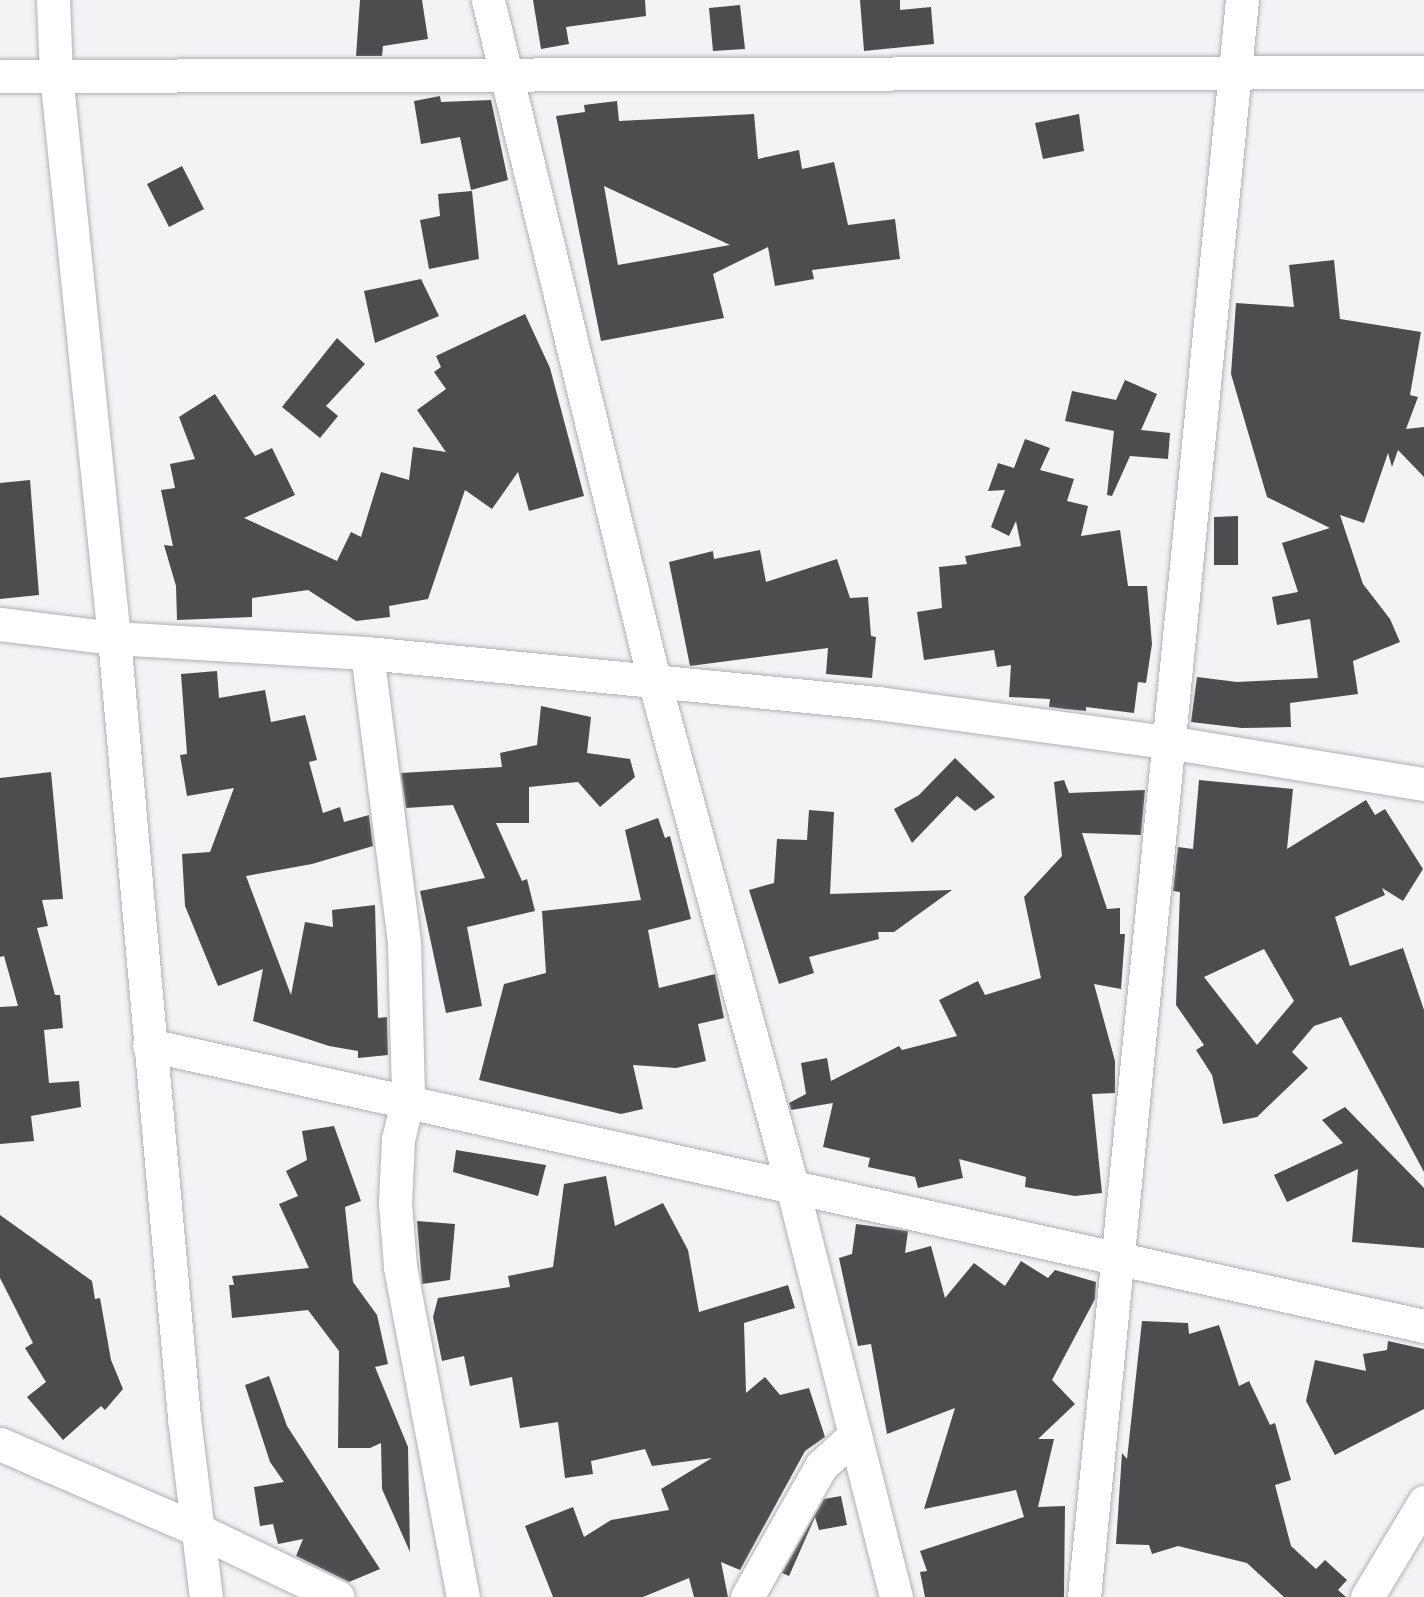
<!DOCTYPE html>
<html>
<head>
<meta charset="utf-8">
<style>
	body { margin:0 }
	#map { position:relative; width:1424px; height:1597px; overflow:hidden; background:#f3f3f6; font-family:"Varela Round",sans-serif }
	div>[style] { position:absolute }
	.building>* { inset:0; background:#4d4c4e }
	.roads { filter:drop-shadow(0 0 2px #b0b1b4) drop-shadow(0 0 2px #b0b1b4) }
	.minor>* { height:33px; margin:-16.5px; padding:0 16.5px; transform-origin:16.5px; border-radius:16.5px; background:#fff }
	span { translate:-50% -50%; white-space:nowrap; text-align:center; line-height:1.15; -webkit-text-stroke:6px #f3f3f6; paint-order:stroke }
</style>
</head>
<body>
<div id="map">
	<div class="building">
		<i style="clip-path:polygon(360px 0,422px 0,428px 39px,383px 46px,382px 56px,356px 56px)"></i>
		<i style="clip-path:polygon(533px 0,645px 0,646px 16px,566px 27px,569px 44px,541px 49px)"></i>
		<i style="clip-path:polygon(860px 0,900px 0,900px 10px,931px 7px,934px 44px,864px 51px)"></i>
		<i style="clip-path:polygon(740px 5px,745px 49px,713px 51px,709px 8px)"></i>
		<i style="clip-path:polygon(440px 96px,441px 102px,491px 100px,508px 180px,471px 190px,460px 137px,421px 144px,414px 101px)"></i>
		<i style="clip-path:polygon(evenodd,617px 101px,619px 121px,754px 114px,758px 159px,799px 150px,802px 169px,834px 162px,848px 225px,895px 219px,900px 259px,812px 270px,814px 279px,775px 286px,768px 247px,713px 274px,724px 318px,601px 341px,556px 116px,585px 112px,584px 105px,617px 101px,604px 186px,730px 245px,618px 265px,604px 186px)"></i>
		<i style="clip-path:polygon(1079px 114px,1084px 151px,1043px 159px,1035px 123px)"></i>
		<i style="clip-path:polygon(182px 166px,204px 209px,169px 227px,147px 184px)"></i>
		<i style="clip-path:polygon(472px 191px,479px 259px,429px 269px,420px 220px,440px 216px,438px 194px)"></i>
		<i style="clip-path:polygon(1334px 260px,1340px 319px,1421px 332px,1410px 395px,1418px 397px,1406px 429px,1424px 427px,1424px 477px,1398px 450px,1392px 467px,1388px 453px,1364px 523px,1340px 515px,1363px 584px,1390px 619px,1400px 642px,1353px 661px,1358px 694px,1290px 703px,1291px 727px,1242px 728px,1191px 722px,1197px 677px,1237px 682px,1318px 678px,1310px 619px,1277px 625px,1272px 597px,1298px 592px,1282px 543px,1330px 528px,1267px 497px,1231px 374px,1236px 303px,1294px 307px,1289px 265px)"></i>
		<i style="clip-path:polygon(421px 279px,439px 316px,375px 343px,364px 291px)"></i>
		<i style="clip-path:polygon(525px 314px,550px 368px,584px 496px,529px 511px,518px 472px,492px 509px,465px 490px,428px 599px,389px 606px,390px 617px,356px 621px,308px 590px,252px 598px,252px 617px,177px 620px,176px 586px,164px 545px,173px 546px,161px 490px,175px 488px,170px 464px,195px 459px,179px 417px,215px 394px,255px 456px,272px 448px,295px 495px,244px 518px,337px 561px,351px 532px,361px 537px,381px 472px,409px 480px,413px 447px,446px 452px,417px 410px,446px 389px,434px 372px,441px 367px,436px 356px)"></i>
		<i style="clip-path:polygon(337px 338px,365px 364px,326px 406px,338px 416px,320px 438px,282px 407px)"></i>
		<i style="clip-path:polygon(1125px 380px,1157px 394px,1141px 430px,1170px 433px,1168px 459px,1130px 456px,1112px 496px,1107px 495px,1114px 431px,1065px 421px,1072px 391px,1116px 400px)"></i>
		<i style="clip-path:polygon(1025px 439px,1050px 448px,1040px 470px,1074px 479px,1067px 501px,1088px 506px,1081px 536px,1120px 530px,1128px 586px,1147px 586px,1152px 644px,1146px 683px,1138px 682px,1134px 713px,1086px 707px,1086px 711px,1065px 709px,1049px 707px,1050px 699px,1009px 697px,1011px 665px,997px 667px,994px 650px,924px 660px,917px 612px,942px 608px,939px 567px,967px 564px,965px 556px,1021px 546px,1016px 521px,1009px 536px,991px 527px,1005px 490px,988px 491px,998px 463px,1014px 468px)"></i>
		<i style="clip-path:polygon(30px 480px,39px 595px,0 599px,0 483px)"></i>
		<i style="clip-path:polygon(1238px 516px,1238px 565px,1214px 565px,1214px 517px)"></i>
		<i style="clip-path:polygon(760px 550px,766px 582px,837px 559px,850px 598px,868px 597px,871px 636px,876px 637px,872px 678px,826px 674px,828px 648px,690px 666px,669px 562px,713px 551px,714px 559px)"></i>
		<i style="clip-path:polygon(217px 671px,219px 698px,265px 690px,271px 722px,305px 715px,317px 760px,309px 762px,323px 813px,340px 807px,344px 822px,369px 815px,373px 846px,312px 864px,246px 876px,291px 995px,305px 922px,333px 927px,332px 910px,375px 905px,378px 1018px,387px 1017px,388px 1055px,358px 1058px,358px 1051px,329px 1046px,253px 1021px,263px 969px,218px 986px,185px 906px,182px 854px,210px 852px,234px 788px,187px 796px,180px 755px,187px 754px,181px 674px)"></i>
		<i style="clip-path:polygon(541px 706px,591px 717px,587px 753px,630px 759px,635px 777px,600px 807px,578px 782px,529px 787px,529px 823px,496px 823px,522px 881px,527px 879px,535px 911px,467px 927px,482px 1006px,446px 1013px,420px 891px,485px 878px,453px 805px,406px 808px,401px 773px,502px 767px,500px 753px,537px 745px)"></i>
		<i style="clip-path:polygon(955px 758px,995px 797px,975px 811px,957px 796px,912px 843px,894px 809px,919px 795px)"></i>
		<i style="clip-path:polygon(51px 772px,63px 899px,42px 900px,48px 926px,37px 928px,55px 995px,60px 995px,63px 1028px,44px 1030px,49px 1083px,79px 1081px,81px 1107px,31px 1116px,34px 1141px,0 1144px,0 1007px,18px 1006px,4px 956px,0 957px,0 778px)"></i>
		<i style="clip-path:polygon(1064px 780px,1069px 793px,1145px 790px,1141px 835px,1082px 833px,1107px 909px,1120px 908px,1120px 934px,1125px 934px,1121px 989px,1094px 984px,1115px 1061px,1115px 1093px,1092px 1094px,1102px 1193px,1075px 1196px,1025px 1187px,1026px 1177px,959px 1159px,963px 1178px,918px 1188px,915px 1177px,868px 1167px,870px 1158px,823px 1147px,833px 1103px,791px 1110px,789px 1103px,806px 1094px,801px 1063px,827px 1058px,831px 1081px,899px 1046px,902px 1050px,957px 1036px,939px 1000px,978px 981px,985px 995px,1041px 978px,1024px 897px,1062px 856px,1054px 782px)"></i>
		<i style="clip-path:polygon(evenodd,1199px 780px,1293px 789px,1287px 849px,1366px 800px,1375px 815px,1385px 809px,1423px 869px,1403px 901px,1382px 888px,1385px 895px,1335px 917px,1350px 966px,1403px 948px,1424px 1010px,1424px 1172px,1341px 1017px,1314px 1026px,1292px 1052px,1308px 1068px,1257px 1117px,1223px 1124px,1212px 1075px,1196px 1050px,1204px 1045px,1176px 1005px,1180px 892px,1173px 891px,1178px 847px,1193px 849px,1199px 780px,1264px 949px,1294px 1001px,1257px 1045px,1204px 977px,1264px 949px)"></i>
		<i style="clip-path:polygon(809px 810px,834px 812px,830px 894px,952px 890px,894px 932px,878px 932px,879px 939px,809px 957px,814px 973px,779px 984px,749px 890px,774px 883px,777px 839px,807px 840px)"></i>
		<i style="clip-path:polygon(658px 818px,665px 838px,670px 836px,691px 919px,648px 930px,659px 988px,715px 974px,724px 1018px,698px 1024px,706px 1061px,676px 1068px,633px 1065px,643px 1109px,621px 1114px,479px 1080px,504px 984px,546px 973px,542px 911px,641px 900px,625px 830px)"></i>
		<i style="clip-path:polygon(1345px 1107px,1424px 1188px,1424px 1248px,1352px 1242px,1358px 1169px,1287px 1202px,1274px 1175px,1343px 1143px,1322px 1120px)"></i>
		<i style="clip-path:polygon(334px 1126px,361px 1201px,345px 1207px,353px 1282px,377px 1315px,388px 1364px,375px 1367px,408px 1447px,410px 1552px,382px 1489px,381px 1443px,370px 1448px,338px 1448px,339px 1351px,308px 1310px,232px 1318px,229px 1285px,234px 1285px,232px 1276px,309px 1268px,279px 1204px,298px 1196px,286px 1171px,307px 1160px,302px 1131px)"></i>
		<i style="clip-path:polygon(456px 1150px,546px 1165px,538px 1196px,453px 1172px)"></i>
		<i style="clip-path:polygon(606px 1176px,615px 1226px,663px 1203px,688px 1250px,699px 1312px,788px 1285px,795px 1308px,744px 1323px,746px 1393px,765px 1377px,780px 1395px,809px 1388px,825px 1437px,805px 1451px,740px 1570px,721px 1562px,728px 1597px,694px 1597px,689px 1578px,643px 1597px,553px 1597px,525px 1526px,573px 1507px,584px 1537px,611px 1520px,669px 1510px,661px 1489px,712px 1458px,652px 1466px,645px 1449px,591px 1461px,593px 1474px,565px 1478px,558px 1422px,520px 1428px,512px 1377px,470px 1386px,464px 1356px,442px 1361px,433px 1317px,438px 1298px,510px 1287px,508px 1276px,553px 1267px,564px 1184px)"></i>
		<i style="clip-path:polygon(0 1215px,92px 1281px,95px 1299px,100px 1298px,111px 1360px,123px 1389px,105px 1410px,101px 1406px,63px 1440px,27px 1397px,46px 1382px,25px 1348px,33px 1343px,0 1278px)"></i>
		<i style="clip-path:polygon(417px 1221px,455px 1224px,450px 1280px,422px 1284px)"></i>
		<i style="clip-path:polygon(856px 1224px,908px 1231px,905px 1253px,931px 1246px,945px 1298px,974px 1263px,1005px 1286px,1021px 1261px,1048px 1278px,1055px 1270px,1096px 1282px,1095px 1299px,1052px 1380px,1075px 1404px,1038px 1439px,1054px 1439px,1038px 1507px,1065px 1506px,1064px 1597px,925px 1597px,920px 1572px,927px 1571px,920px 1551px,1024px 1517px,1016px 1490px,924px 1509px,955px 1408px,887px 1434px,871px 1344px,858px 1346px,839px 1258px,852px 1254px)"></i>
		<i style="clip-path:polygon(1142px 1321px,1188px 1323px,1189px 1334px,1219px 1325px,1239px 1386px,1249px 1381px,1270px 1425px,1275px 1423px,1291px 1480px,1275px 1485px,1291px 1546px,1316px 1569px,1325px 1560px,1347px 1580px,1338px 1590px,1346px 1597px,1284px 1597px,1247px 1563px,1178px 1546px,1152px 1554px,1149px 1545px,1116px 1544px,1122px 1453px,1127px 1459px)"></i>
		<i style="clip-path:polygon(1388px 1341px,1424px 1349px,1424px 1409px,1335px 1455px,1306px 1401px,1315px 1360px,1366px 1371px,1363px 1354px,1387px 1350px)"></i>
		<i style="clip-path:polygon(269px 1376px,287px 1426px,380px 1569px,349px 1582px,296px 1556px,303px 1539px,278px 1544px,273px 1524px,260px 1526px,254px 1487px,284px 1482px,270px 1462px,245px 1385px)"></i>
		<i style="clip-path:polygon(841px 1496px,847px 1525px,819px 1530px,815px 1517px,789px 1576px,782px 1573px,824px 1499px)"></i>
	</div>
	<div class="roads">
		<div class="minor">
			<i style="left:53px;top:0;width:74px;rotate:87.7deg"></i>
			<i style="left:56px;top:74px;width:567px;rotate:84.13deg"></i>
			<i style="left:114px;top:638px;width:783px;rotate:84.87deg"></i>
			<i style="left:184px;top:1418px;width:180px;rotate:83deg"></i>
			<i style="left:488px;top:0;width:700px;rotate:76.28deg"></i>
			<i style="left:654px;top:680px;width:524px;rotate:74.74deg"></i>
			<i style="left:792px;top:1186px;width:424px;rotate:75.8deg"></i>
			<i style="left:0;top:76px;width:1424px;rotate:-0.16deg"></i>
			<i style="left:0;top:624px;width:115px;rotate:7deg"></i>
			<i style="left:114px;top:638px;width:253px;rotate:3.4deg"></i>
			<i style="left:367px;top:653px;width:513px;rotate:5.59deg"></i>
			<i style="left:878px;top:703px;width:292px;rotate:7.7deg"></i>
			<i style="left:1167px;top:742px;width:260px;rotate:9.3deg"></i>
			<i style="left:367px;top:653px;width:291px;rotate:82.7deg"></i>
			<i style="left:404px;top:942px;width:157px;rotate:88.5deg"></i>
			<i style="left:408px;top:1099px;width:41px;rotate:104deg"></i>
			<i style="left:398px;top:1139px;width:64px;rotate:92.7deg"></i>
			<i style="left:395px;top:1203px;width:64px;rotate:85.5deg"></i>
			<i style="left:400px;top:1267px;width:336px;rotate:79.2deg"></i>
			<i style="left:149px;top:1045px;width:1306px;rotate:12.43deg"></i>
			<i style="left:0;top:1444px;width:214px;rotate:23.4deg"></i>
			<i style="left:196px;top:1529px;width:157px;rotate:25.6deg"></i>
			<i style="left:747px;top:1597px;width:150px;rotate:-60.5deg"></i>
			<i style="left:821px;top:1466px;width:46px;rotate:-42.4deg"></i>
			<i style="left:1084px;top:1597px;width:1605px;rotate:-84.35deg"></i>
			<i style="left:1367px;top:1597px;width:111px;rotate:-59deg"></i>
		</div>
	</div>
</div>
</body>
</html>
